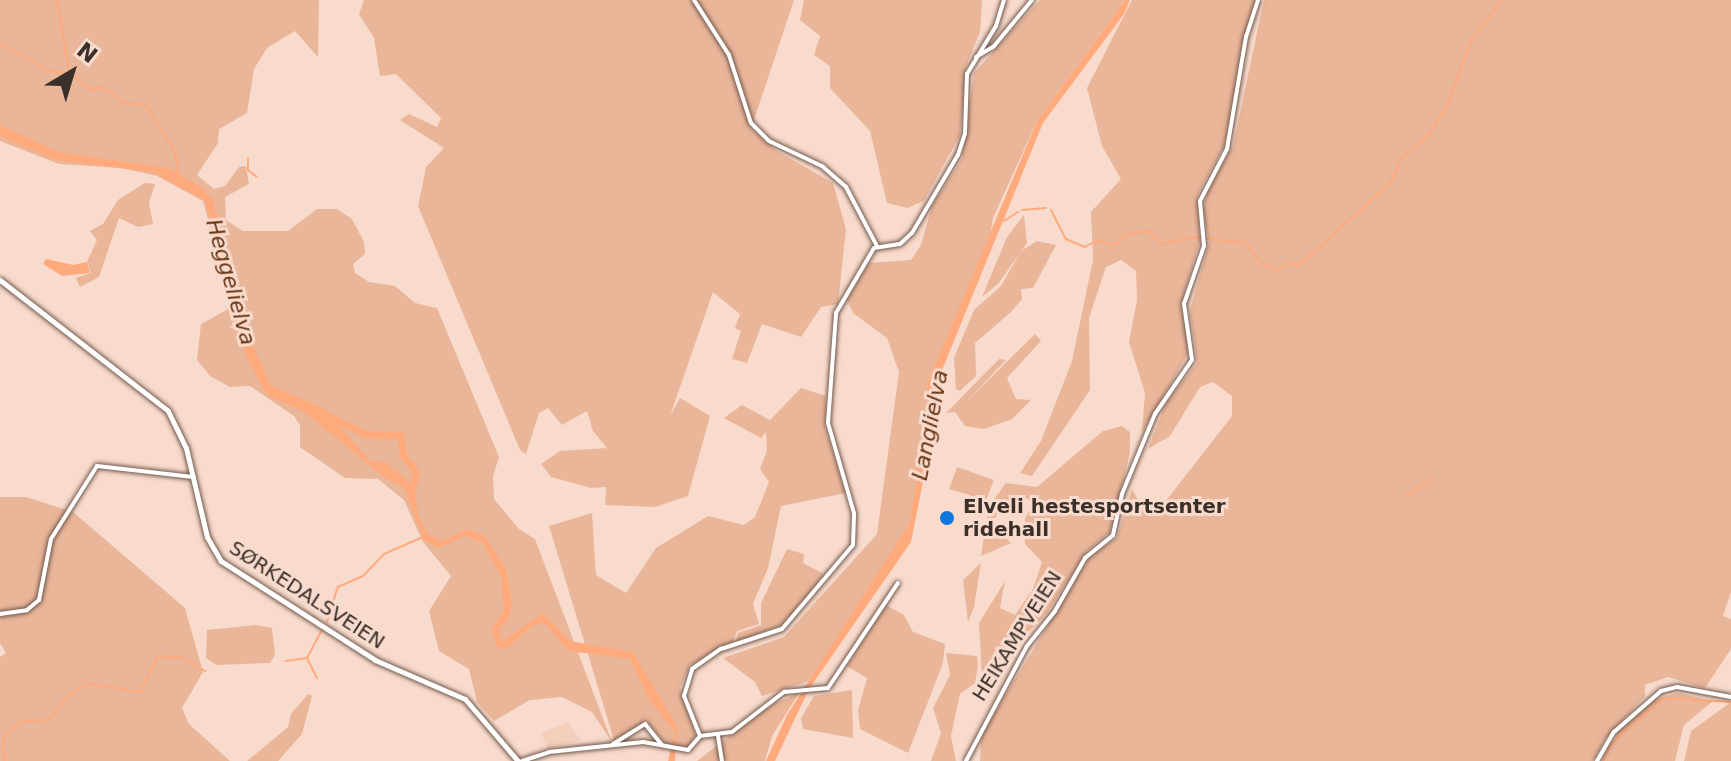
<!DOCTYPE html>
<html>
<head>
<meta charset="utf-8">
<style>
	body { margin:0 }
	#map { position:relative; width:1731px; height:761px; overflow:hidden; background:#f8dbcd; font-family:"DejaVu Sans",sans-serif }
	div>[style] { position:absolute }
	.built>* { inset:0; background:#f3cfbc }
	.green>* { inset:0; background:#eab69a }
	.water>* { inset:0; background:#ffaa7c }
	.stream>* { height:2px; margin:-1px; padding:0 1px; transform-origin:1px; border-radius:1px; background:#ffaa7c }
	.river>* { height:7px; margin:-3.5px; padding:0 3.5px; transform-origin:3.5px; border-radius:3.5px; background:#ffaa7c }
	.roads { filter:drop-shadow(0 0 2px #72594c) drop-shadow(0 0 2px #72594c) }
	.minor>* { height:4px; margin:-2px; padding:0 2px; transform-origin:2px; border-radius:2px; background:#fff }
	.tertiary>* { height:5px; margin:-2.5px; padding:0 2.5px; transform-origin:2.5px; border-radius:2.5px; background:#fff }
	.dots>* { width:22px; height:22px; translate:-50% -50%; box-sizing:border-box; border:4px solid #f8dbcd; border-radius:50% }
	span { translate:-50% -50%; white-space:nowrap; text-align:center; line-height:1.15; -webkit-text-stroke:6px #f8dbcd; paint-order:stroke }
	.poi-label { font-size:20px; color:#3a2f29; font-weight:700 }
	.left { translate:0 -50%; text-align:left }
	.street-label { font-size:20px; color:#3a2f29 }
	.water-label { font-size:22px; color:#693413; font-style:italic }
	.north { position:absolute; left:32px; top:32px; width:80px; height:80px; -webkit-text-stroke:6px #f8dbcd; paint-order:stroke; rotate:38deg; font-size:22px; font-weight:700; line-height:32px; text-align:center; color:#3a2f29 }
	.north::after { content:''; display:block; margin:auto; width:28px; height:36px; background:#3a2f29; clip-path:polygon(50% 0,100% 100%,50% 72%,0 100%) }
</style>
</head>
<body>
<div id="map">
	<div class="built">
		<i style="clip-path:polygon(568px 722px,581px 740px,548px 749px,541px 733px)"></i>
	</div>
	<div class="green">
		<i style="clip-path:polygon(0 0,319px 0,318px 57px,295px 31px,267px 48px,254px 69px,247px 113px,219px 129px,218px 143px,197px 175px,214px 189px,225px 186px,239px 167px,246px 166px,249px 184px,225px 197px,226px 220px,243px 231px,288px 231px,317px 209px,337px 209px,352px 219px,364px 242px,365px 254px,353px 264px,355px 273px,369px 282px,395px 286px,415px 303px,437px 308px,499px 457px,493px 476px,494px 499px,519px 529px,535px 539px,612px 742px,592px 712px,562px 697px,530px 700px,494px 721px,477px 702px,469px 669px,439px 651px,429px 611px,451px 576px,423px 542px,404px 500px,378px 479px,345px 478px,300px 447px,300px 425px,294px 416px,250px 386px,230px 387px,210px 376px,197px 360px,201px 324px,232px 307px,203px 201px,157px 176px,121px 168px,59px 164px,0 141px)"></i>
		<i style="clip-path:polygon(364px 0,794px 0,751px 129px,777px 151px,833px 183px,846px 229px,838px 304px,821px 307px,801px 337px,762px 324px,747px 363px,732px 359px,741px 331px,735px 328px,740px 314px,713px 292px,670px 416px,680px 398px,710px 416px,688px 496px,655px 507px,605px 505px,606px 487px,591px 488px,551px 477px,541px 464px,560px 451px,607px 448px,593px 431px,587px 411px,562px 425px,548px 408px,539px 413px,526px 454px,520px 450px,418px 206px,426px 167px,444px 148px,400px 120px,409px 114px,437px 127px,441px 118px,396px 74px,380px 76px,374px 38px,359px 14px)"></i>
		<i style="clip-path:polygon(804px 0,982px 0,980px 32px,966px 66px,960px 135px,924px 201px,907px 208px,887px 203px,870px 131px,830px 88px,830px 66px,814px 55px,820px 36px,800px 20px)"></i>
		<i style="clip-path:polygon(1040px 0,1125px 0,1037px 121px,993px 218px,988px 248px,927px 384px,931px 407px,909px 524px,897px 546px,809px 681px,762px 696px,755px 682px,723px 658px,784px 637px,877px 534px,899px 372px,887px 338px,853px 313px,847px 299px,869px 263px,911px 260px,921px 245px,932px 206px,962px 159px,974px 73px)"></i>
		<i style="clip-path:polygon(1132px 0,1256px 0,1225px 144px,1197px 196px,1200px 240px,1181px 304px,1189px 352px,1142px 432px,1145px 393px,1129px 342px,1137px 300px,1136px 271px,1121px 260px,1106px 267px,1089px 318px,1090px 390px,1032px 476px,1020px 473px,1041px 441px,1072px 361px,1093px 260px,1091px 212px,1121px 179px,1102px 146px,1087px 88px)"></i>
		<i style="clip-path:polygon(1264px 0,1731px 0,1731px 592px,1723px 616px,1731px 619px,1731px 649px,1705px 688px,1668px 677px,1645px 685px,1645px 696px,1604px 740px,1593px 761px,980px 761px,981px 735px,1090px 557px,1117px 538px,1132px 489px,1140px 504px,1154px 509px,1165px 502px,1232px 416px,1232px 396px,1213px 382px,1200px 387px,1170px 436px,1148px 449px,1165px 405px,1197px 363px,1190px 310px,1209px 243px,1203px 210px,1208px 190px,1233px 146px)"></i>
		<i style="clip-path:polygon(145px 183px,155px 184px,149px 203px,153px 224px,138px 227px,119px 218px,99px 277px,80px 287px,76px 278px,91px 273px,87px 262px,97px 240px,90px 231px,103px 224px,118px 200px)"></i>
		<i style="clip-path:polygon(1024px 215px,1027px 243px,998px 284px,982px 297px,1007px 237px)"></i>
		<i style="clip-path:polygon(1037px 241px,1056px 245px,1033px 288px,1021px 289px,1022px 299px,1011px 312px,975px 343px,976px 376px,960px 391px,956px 389px,954px 358px,974px 310px,1001px 286px,1021px 251px)"></i>
		<i style="clip-path:polygon(1035px 334px,1041px 341px,1007px 378px,1016px 399px,1031px 400px,1012px 419px,984px 429px,965px 426px,955px 412px,946px 413px,999px 359px,1006px 360px,965px 403px)"></i>
		<i style="clip-path:polygon(801px 388px,826px 396px,825px 428px,846px 493px,781px 506px,768px 568px,753px 604px,759px 624px,737px 631px,733px 643px,690px 665px,680px 688px,695px 734px,692px 743px,684px 748px,665px 743px,648px 722px,614px 740px,549px 526px,592px 513px,596px 575px,626px 593px,656px 548px,708px 516px,744px 525px,755px 517px,769px 482px,760px 469px,767px 451px,766px 432px,761px 438px,724px 418px,742px 405px,770px 420px)"></i>
		<i style="clip-path:polygon(1122px 426px,1130px 432px,1130px 452px,1111px 531px,1087px 551px,1047px 613px,982px 678px,979px 623px,1005px 581px,1000px 608px,1015px 615px,1033px 589px,1042px 562px,1025px 544px,1025px 518px,1034px 503px,1023px 496px,1015px 506px,998px 510px,993px 526px,1011px 543px,981px 556px,989px 506px,1006px 483px,1037px 487px,1103px 431px)"></i>
		<i style="clip-path:polygon(957px 467px,994px 480px,986px 500px,949px 489px)"></i>
		<i style="clip-path:polygon(0 497px,26px 497px,73px 512px,185px 608px,203px 672px,182px 708px,189px 724px,230px 761px,0 761px,0 657px,6px 653px,0 643px)"></i>
		<i style="clip-path:polygon(787px 549px,804px 554px,803px 563px,824px 574px,787px 623px,735px 643px,738px 633px,761px 625px,761px 603px)"></i>
		<i style="clip-path:polygon(981px 563px,974px 607px,968px 622px,963px 580px)"></i>
		<i style="clip-path:polygon(886px 605px,904px 615px,913px 632px,945px 644px,943px 663px,908px 753px,860px 729px,858px 710px,867px 678px,847px 666px)"></i>
		<i style="clip-path:polygon(255px 625px,272px 628px,275px 655px,270px 663px,216px 665px,206px 658px,207px 630px)"></i>
		<i style="clip-path:polygon(946px 653px,977px 656px,978px 665px,975px 683px,960px 694px,951px 736px,956px 761px,931px 761px,941px 733px,933px 708px,950px 675px)"></i>
		<i style="clip-path:polygon(852px 690px,853px 738px,803px 729px,801px 718px,814px 696px)"></i>
		<i style="clip-path:polygon(799px 693px,772px 736px,765px 761px,697px 761px,768px 706px)"></i>
		<i style="clip-path:polygon(1678px 693px,1713px 701px,1684px 725px,1675px 761px,1603px 761px,1619px 731px,1653px 700px)"></i>
		<i style="clip-path:polygon(308px 694px,312px 696px,302px 734px,278px 761px,247px 761px,288px 727px,291px 714px)"></i>
		<i style="clip-path:polygon(1731px 702px,1731px 761px,1684px 761px,1691px 731px)"></i>
	</div>
	<div class="water">
		<i style="clip-path:polygon(1125px 0,1130px 0,1124px 14px,1043px 123px,938px 380px,942px 386px,911px 542px,809px 689px,775px 761px,766px 761px,787px 715px,909px 524px,930px 408px,927px 384px,1037px 121px)"></i>
		<i style="clip-path:polygon(0 125px,59px 152px,169px 168px,201px 187px,213px 199px,248px 335px,271px 385px,325px 409px,370px 461px,385px 462px,407px 480px,415px 489px,418px 516px,428px 534px,442px 541px,468px 529px,485px 536px,506px 569px,512px 605px,507px 623px,499px 627px,501px 642px,543px 613px,570px 641px,633px 652px,677px 726px,675px 761px,668px 761px,675px 732px,648px 698px,630px 659px,569px 651px,544px 623px,532px 626px,506px 649px,497px 647px,491px 629px,504px 611px,501px 577px,482px 542px,465px 536px,438px 548px,424px 540px,404px 488px,384px 477px,303px 411px,270px 397px,262px 387px,245px 353px,227px 264px,204px 200px,152px 172px,55px 160px,0 136px)"></i>
		<i style="clip-path:polygon(46px 259px,73px 265px,87px 262px,90px 273px,62px 276px,43px 264px)"></i>
	</div>
	<div class="stream">
		<i style="left:57px;top:0;width:74px;rotate:80.7deg"></i>
		<i style="left:69px;top:73px;width:29px;rotate:36deg"></i>
		<i style="left:92px;top:90px;width:10px;rotate:-17deg"></i>
		<i style="left:102px;top:87px;width:28px;rotate:35deg"></i>
		<i style="left:125px;top:103px;width:21px;rotate:5deg"></i>
		<i style="left:146px;top:105px;width:55px;rotate:58.3deg"></i>
		<i style="left:175px;top:152px;width:21px;rotate:79deg"></i>
		<i style="left:0;top:43px;width:56px;rotate:29.7deg"></i>
		<i style="left:49px;top:71px;width:20px;rotate:6deg"></i>
		<i style="left:248px;top:158px;width:12px;rotate:90deg"></i>
		<i style="left:248px;top:170px;width:11px;rotate:38deg"></i>
		<i style="left:1022px;top:210px;width:24px;rotate:-5deg"></i>
		<i style="left:1051px;top:210px;width:33px;rotate:63deg"></i>
		<i style="left:1066px;top:239px;width:21px;rotate:23deg"></i>
		<i style="left:1085px;top:247px;width:13px;rotate:-29deg"></i>
		<i style="left:1096px;top:241px;width:20px;rotate:9deg"></i>
		<i style="left:1116px;top:244px;width:13px;rotate:-45deg"></i>
		<i style="left:1125px;top:235px;width:24px;rotate:-9deg"></i>
		<i style="left:1149px;top:231px;width:18px;rotate:45deg"></i>
		<i style="left:1162px;top:244px;width:32px;rotate:-13deg"></i>
		<i style="left:1193px;top:237px;width:53px;rotate:6.5deg"></i>
		<i style="left:1246px;top:243px;width:25px;rotate:53deg"></i>
		<i style="left:1261px;top:263px;width:17px;rotate:25deg"></i>
		<i style="left:1276px;top:270px;width:13px;rotate:-32deg"></i>
		<i style="left:1287px;top:263px;width:13px;rotate:9deg"></i>
		<i style="left:1300px;top:265px;width:123px;rotate:-42.4deg"></i>
		<i style="left:1391px;top:182px;width:25px;rotate:-67deg"></i>
		<i style="left:1401px;top:159px;width:37px;rotate:-41deg"></i>
		<i style="left:1429px;top:135px;width:42px;rotate:-59.7deg"></i>
		<i style="left:1450px;top:99px;width:63px;rotate:-70.4deg"></i>
		<i style="left:1471px;top:40px;width:51px;rotate:-52.2deg"></i>
		<i style="left:1004px;top:221px;width:17px;rotate:-33deg"></i>
		<i style="left:1407px;top:495px;width:31px;rotate:-31deg"></i>
		<i style="left:327px;top:622px;width:37px;rotate:-73deg"></i>
		<i style="left:338px;top:587px;width:27px;rotate:-24deg"></i>
		<i style="left:363px;top:576px;width:30px;rotate:-46deg"></i>
		<i style="left:384px;top:554px;width:43px;rotate:-23.6deg"></i>
		<i style="left:286px;top:661px;width:21px;rotate:-8deg"></i>
		<i style="left:317px;top:678px;width:22px;rotate:-117deg"></i>
		<i style="left:307px;top:658px;width:32px;rotate:-62deg"></i>
		<i style="left:5px;top:761px;width:17px;rotate:-100deg"></i>
		<i style="left:2px;top:744px;width:15px;rotate:-62deg"></i>
		<i style="left:9px;top:731px;width:16px;rotate:-38deg"></i>
		<i style="left:22px;top:721px;width:27px;rotate:-2deg"></i>
		<i style="left:49px;top:720px;width:31px;rotate:-52deg"></i>
		<i style="left:68px;top:696px;width:25px;rotate:-32deg"></i>
		<i style="left:89px;top:683px;width:52px;rotate:10deg"></i>
		<i style="left:140px;top:692px;width:40px;rotate:-63.4deg"></i>
		<i style="left:158px;top:656px;width:22px;rotate:3deg"></i>
		<i style="left:180px;top:657px;width:29px;rotate:29deg"></i>
		<i style="left:1603px;top:761px;width:19px;rotate:-65deg"></i>
		<i style="left:1611px;top:744px;width:70px;rotate:-41deg"></i>
		<i style="left:1664px;top:698px;width:67px;rotate:3.4deg"></i>
	</div>
	<div class="river">
		<i style="left:323px;top:413px;width:48px;rotate:26deg"></i>
		<i style="left:366px;top:434px;width:34px;rotate:2deg"></i>
		<i style="left:400px;top:435px;width:20px;rotate:81deg"></i>
		<i style="left:403px;top:455px;width:21px;rotate:53deg"></i>
		<i style="left:416px;top:472px;width:25px;rotate:104deg"></i>
	</div>
	<div class="roads">
		<div class="minor">
			<i style="left:694px;top:0;width:65px;rotate:57.5deg"></i>
			<i style="left:729px;top:55px;width:71px;rotate:72.1deg"></i>
			<i style="left:751px;top:123px;width:25px;rotate:45deg"></i>
			<i style="left:769px;top:141px;width:59px;rotate:25.3deg"></i>
			<i style="left:822px;top:166px;width:32px;rotate:41deg"></i>
			<i style="left:846px;top:187px;width:67px;rotate:62.3deg"></i>
			<i style="left:976px;top:57px;width:21px;rotate:-31deg"></i>
			<i style="left:994px;top:46px;width:60px;rotate:-50.4deg"></i>
			<i style="left:0;top:614px;width:27px;rotate:-8deg"></i>
			<i style="left:27px;top:610px;width:16px;rotate:-40deg"></i>
			<i style="left:39px;top:600px;width:62px;rotate:-78.9deg"></i>
			<i style="left:51px;top:539px;width:86px;rotate:-57.8deg"></i>
			<i style="left:97px;top:466px;width:97px;rotate:6.5deg"></i>
			<i style="left:700px;top:736px;width:43px;rotate:-111.8deg"></i>
			<i style="left:684px;top:696px;width:28px;rotate:-73deg"></i>
			<i style="left:692px;top:669px;width:35px;rotate:-35deg"></i>
			<i style="left:721px;top:649px;width:64px;rotate:-18.2deg"></i>
			<i style="left:782px;top:629px;width:110px;rotate:-49.8deg"></i>
			<i style="left:853px;top:545px;width:32px;rotate:-88deg"></i>
			<i style="left:854px;top:513px;width:94px;rotate:-106.1deg"></i>
			<i style="left:828px;top:423px;width:110px;rotate:-85.8deg"></i>
			<i style="left:836px;top:313px;width:75px;rotate:-59.7deg"></i>
			<i style="left:874px;top:248px;width:26px;rotate:-9deg"></i>
			<i style="left:900px;top:244px;width:16px;rotate:-43deg"></i>
			<i style="left:912px;top:233px;width:91px;rotate:-59.5deg"></i>
			<i style="left:958px;top:155px;width:22px;rotate:-72deg"></i>
			<i style="left:965px;top:134px;width:60px;rotate:-88.1deg"></i>
			<i style="left:967px;top:74px;width:56px;rotate:-58.9deg"></i>
			<i style="left:996px;top:26px;width:27px;rotate:-73deg"></i>
			<i style="left:700px;top:736px;width:32px;rotate:-7deg"></i>
			<i style="left:732px;top:732px;width:66px;rotate:-37.6deg"></i>
			<i style="left:784px;top:692px;width:44px;rotate:-5.2deg"></i>
			<i style="left:828px;top:688px;width:126px;rotate:-56.3deg"></i>
			<i style="left:718px;top:736px;width:25px;rotate:81deg"></i>
			<i style="left:613px;top:744px;width:38px;rotate:-32deg"></i>
			<i style="left:645px;top:724px;width:27px;rotate:51deg"></i>
			<i style="left:522px;top:761px;width:28px;rotate:-18deg"></i>
			<i style="left:549px;top:752px;width:95px;rotate:-6.1deg"></i>
			<i style="left:643px;top:742px;width:46px;rotate:10.1deg"></i>
			<i style="left:688px;top:750px;width:18px;rotate:-49deg"></i>
			<i style="left:966px;top:761px;width:130px;rotate:-62.1deg"></i>
			<i style="left:1027px;top:646px;width:45px;rotate:-51.3deg"></i>
			<i style="left:1055px;top:611px;width:61px;rotate:-60.5deg"></i>
			<i style="left:1085px;top:558px;width:36px;rotate:-39deg"></i>
			<i style="left:1113px;top:535px;width:42px;rotate:-77.6deg"></i>
			<i style="left:1122px;top:494px;width:87px;rotate:-67.6deg"></i>
			<i style="left:1155px;top:414px;width:65px;rotate:-55.6deg"></i>
			<i style="left:1192px;top:360px;width:57px;rotate:-98.1deg"></i>
			<i style="left:1184px;top:304px;width:61px;rotate:-71deg"></i>
			<i style="left:1204px;top:246px;width:45px;rotate:-95.1deg"></i>
			<i style="left:1200px;top:201px;width:59px;rotate:-62.6deg"></i>
			<i style="left:1227px;top:149px;width:114px;rotate:-80.4deg"></i>
			<i style="left:1246px;top:37px;width:39px;rotate:-72deg"></i>
			<i style="left:1597px;top:761px;width:34px;rotate:-60deg"></i>
			<i style="left:1614px;top:732px;width:62px;rotate:-41.1deg"></i>
			<i style="left:1661px;top:691px;width:16px;rotate:-14deg"></i>
			<i style="left:1677px;top:687px;width:55px;rotate:10.5deg"></i>
		</div>
		<div class="tertiary">
			<i style="left:0;top:280px;width:213px;rotate:37.9deg"></i>
			<i style="left:168px;top:411px;width:41px;rotate:64.1deg"></i>
			<i style="left:186px;top:448px;width:91px;rotate:76.7deg"></i>
			<i style="left:207px;top:537px;width:28px;rotate:60deg"></i>
			<i style="left:221px;top:561px;width:183px;rotate:32.7deg"></i>
			<i style="left:375px;top:660px;width:98px;rotate:23.4deg"></i>
			<i style="left:465px;top:699px;width:82px;rotate:49.5deg"></i>
		</div>
	</div>
	<div class="dots">
		<i style="left:947px;top:518px;background:#0f76de"></i>
	</div>
	<div class="poi-label">
		<span class="left" style="left:963px;top:518px">Elveli hestesportsenter<br>ridehall</span>
	</div>
	<div class="street-label">
		<span style="left:307px;top:595px;rotate:33deg">SØRKEDALSVEIEN</span>
		<span style="left:1017px;top:636px;rotate:-58deg">HEIKAMPVEIEN</span>
	</div>
	<div class="water-label">
		<span style="left:231px;top:282px;rotate:74deg">Heggelielva</span>
		<span style="left:930px;top:425px;rotate:-79deg">Langlielva</span>
	</div>
	<div class="north">N</div>
</div>
</body>
</html>
